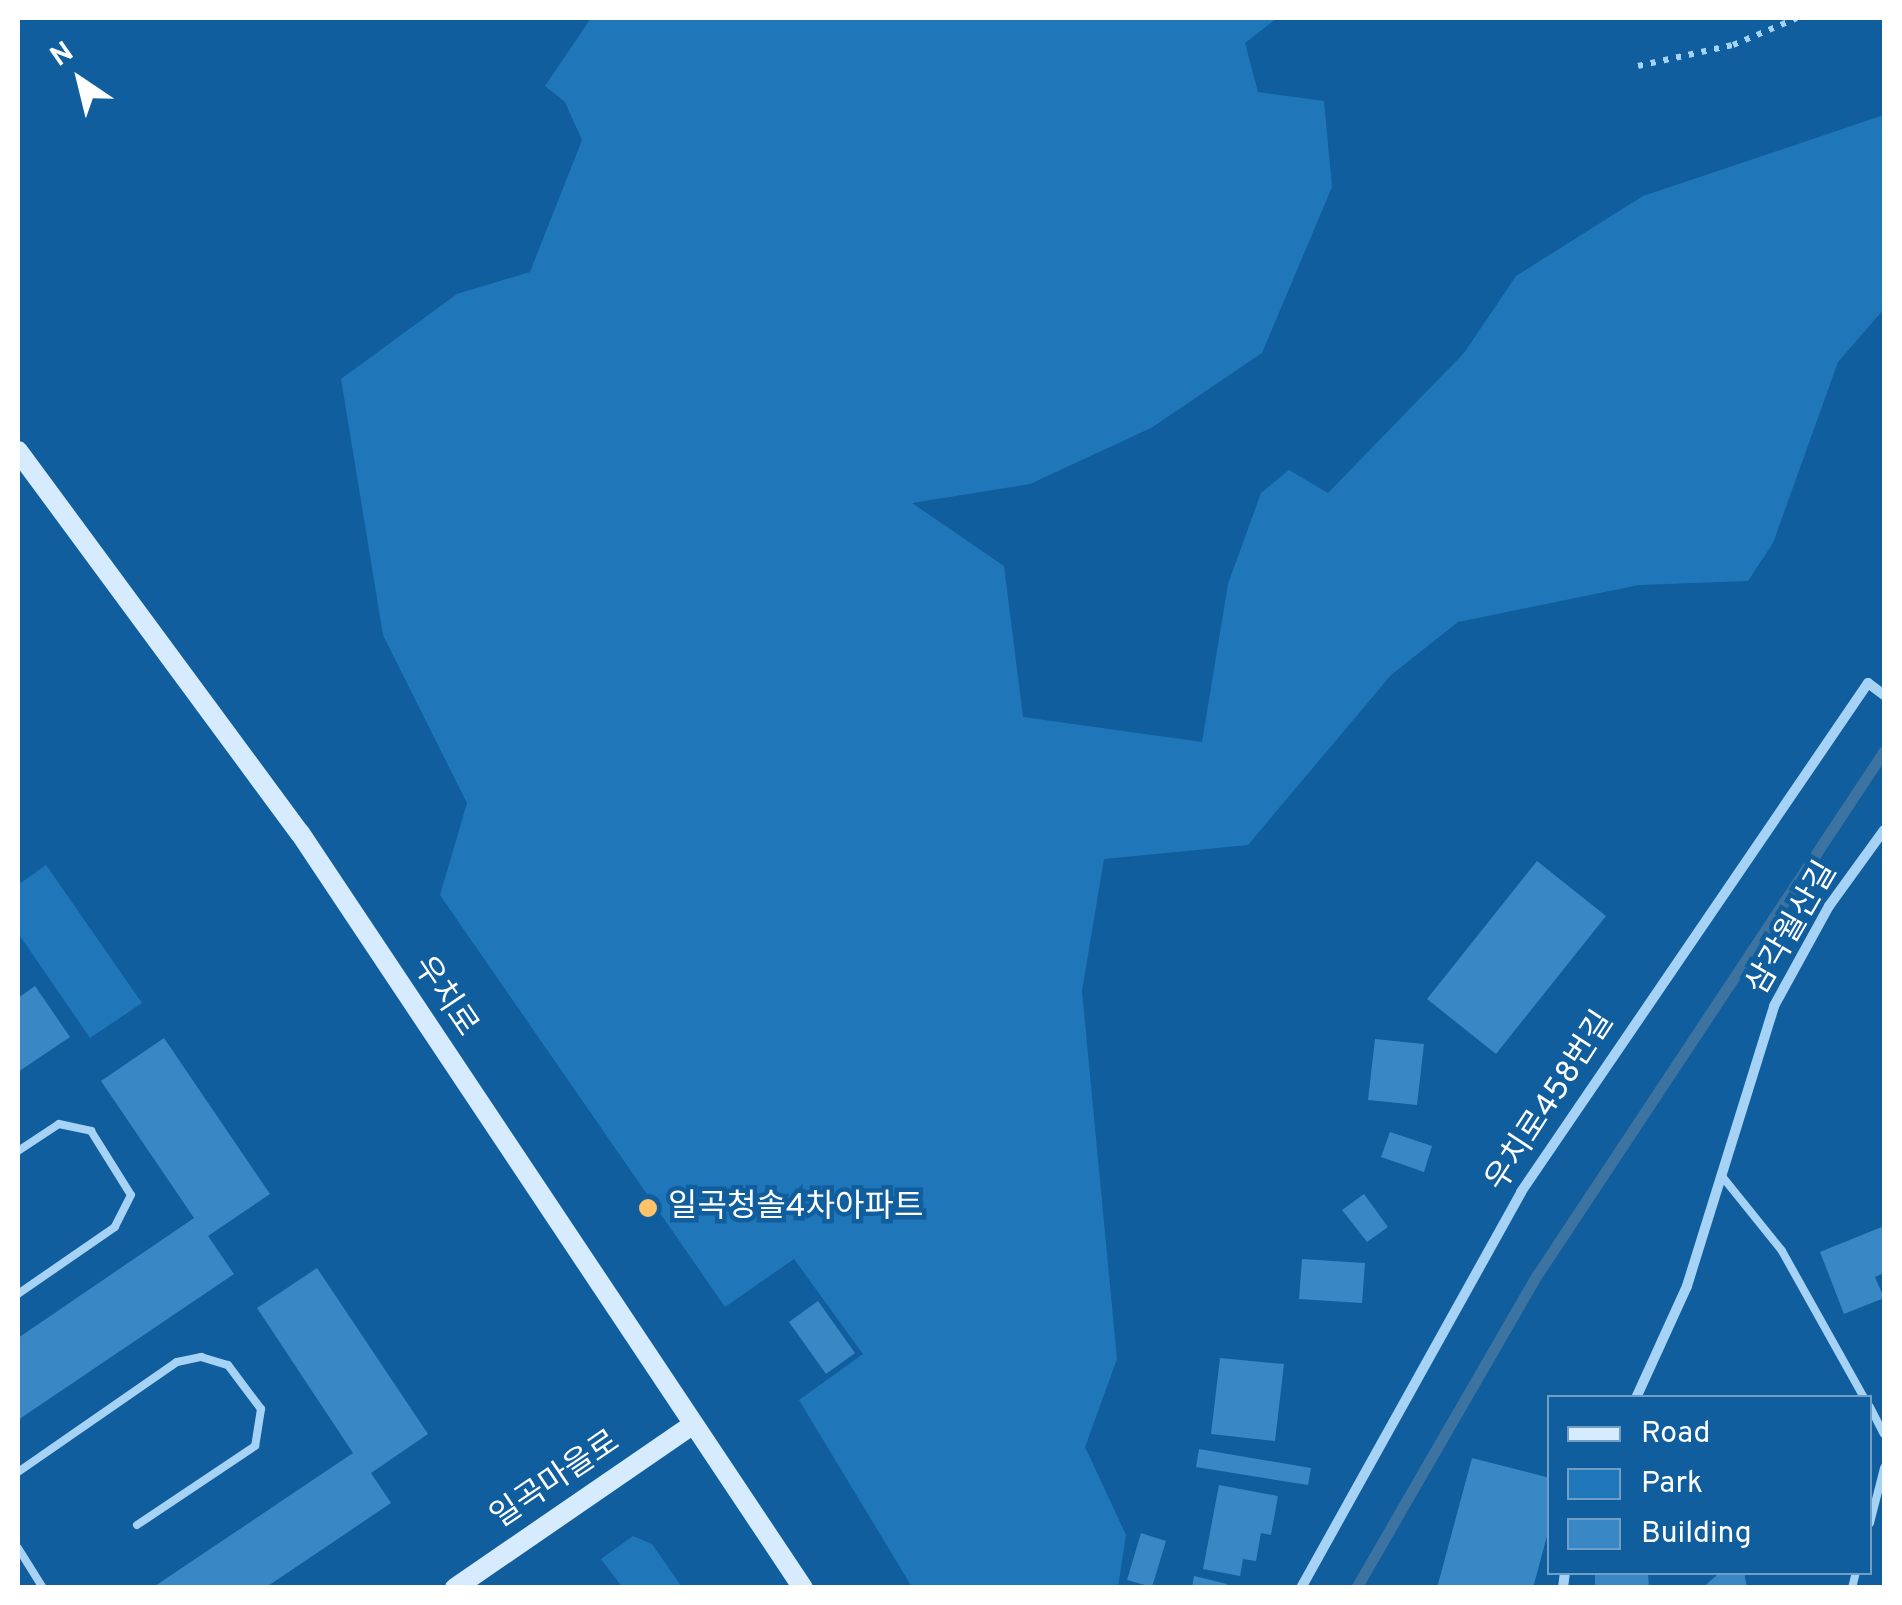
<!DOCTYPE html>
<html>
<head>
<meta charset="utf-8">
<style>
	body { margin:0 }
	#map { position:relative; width:1902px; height:1605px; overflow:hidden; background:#105e9d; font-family:Overpass,"Noto Sans KR",sans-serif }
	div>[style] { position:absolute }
	.green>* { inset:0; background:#1f77ba }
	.stream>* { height:11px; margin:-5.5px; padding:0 5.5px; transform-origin:5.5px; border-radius:5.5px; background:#3c73a0 }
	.building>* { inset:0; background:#3987c4 }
	.path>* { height:6px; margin-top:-3px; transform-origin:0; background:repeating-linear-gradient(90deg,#a5d2f5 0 5px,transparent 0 13px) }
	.lane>* { height:8px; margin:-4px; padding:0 4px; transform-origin:4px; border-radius:4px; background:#a5d2f5 }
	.street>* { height:10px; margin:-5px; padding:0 5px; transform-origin:5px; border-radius:5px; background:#a5d2f5 }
	.secondary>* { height:20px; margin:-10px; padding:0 10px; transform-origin:10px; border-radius:10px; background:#d6ebfe }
	.dots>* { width:28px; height:28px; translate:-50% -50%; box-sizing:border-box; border:5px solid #105e9d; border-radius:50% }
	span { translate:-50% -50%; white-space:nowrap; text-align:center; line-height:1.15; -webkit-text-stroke:9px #105e9d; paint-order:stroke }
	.street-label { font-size:32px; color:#fff }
	.poi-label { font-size:32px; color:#fff }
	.left { translate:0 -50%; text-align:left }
	.frame { position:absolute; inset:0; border:20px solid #fff; pointer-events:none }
	.legend { position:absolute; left:1547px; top:1395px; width:325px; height:180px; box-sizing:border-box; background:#105e9d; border:2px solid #709ec4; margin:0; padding:12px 18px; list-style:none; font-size:30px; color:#fff }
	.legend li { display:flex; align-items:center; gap:20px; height:50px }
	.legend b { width:50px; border:2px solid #709ec4 }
	.north { position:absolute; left:30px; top:30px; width:100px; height:100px; -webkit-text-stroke:8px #105e9d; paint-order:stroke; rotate:325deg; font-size:28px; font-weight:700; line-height:40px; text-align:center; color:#fff }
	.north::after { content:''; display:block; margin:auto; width:35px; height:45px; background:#fff; clip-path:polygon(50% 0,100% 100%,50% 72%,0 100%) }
</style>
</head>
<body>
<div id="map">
	<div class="green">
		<i style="clip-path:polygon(591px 18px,1277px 18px,1245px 43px,1258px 92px,1324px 101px,1332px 187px,1262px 353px,1151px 428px,1030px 484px,912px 503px,1004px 566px,1023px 717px,1202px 742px,1228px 584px,1261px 493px,1289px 470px,1328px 493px,1464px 353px,1516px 276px,1643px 196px,1884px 115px,1884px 309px,1838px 362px,1773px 543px,1748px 581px,1639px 585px,1458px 622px,1391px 675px,1248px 845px,1104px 859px,1082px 991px,1117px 1359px,1085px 1447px,1126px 1535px,1118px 1587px,912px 1587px,799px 1400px,863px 1354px,794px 1259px,725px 1307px,440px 895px,467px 803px,383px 635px,341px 379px,457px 294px,530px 272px,582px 140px,565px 102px,545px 86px)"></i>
		<i style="clip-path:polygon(46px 865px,142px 1003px,90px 1038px,18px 933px,18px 885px)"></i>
		<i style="clip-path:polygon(633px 1536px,652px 1544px,682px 1587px,622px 1587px,601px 1559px)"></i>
	</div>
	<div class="stream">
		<i style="left:1356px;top:1588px;width:362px;rotate:-60deg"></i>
		<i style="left:1537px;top:1275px;width:628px;rotate:-56.49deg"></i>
	</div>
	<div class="building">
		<i style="clip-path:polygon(1537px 861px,1606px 916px,1496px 1054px,1427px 999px)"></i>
		<i style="clip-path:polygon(35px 986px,70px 1037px,18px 1072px,18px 998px)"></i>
		<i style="clip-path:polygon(164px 1038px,270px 1194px,208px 1236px,234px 1274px,18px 1420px,18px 1338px,194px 1218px,101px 1081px)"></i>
		<i style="clip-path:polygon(1375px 1039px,1424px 1044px,1417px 1105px,1368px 1100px)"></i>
		<i style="clip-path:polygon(1390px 1132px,1432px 1146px,1424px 1172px,1381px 1157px)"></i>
		<i style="clip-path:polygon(1364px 1194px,1388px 1227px,1367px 1242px,1342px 1210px)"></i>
		<i style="clip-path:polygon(1884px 1226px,1884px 1273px,1875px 1277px,1884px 1298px,1844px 1314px,1820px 1252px)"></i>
		<i style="clip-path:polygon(1302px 1259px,1365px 1263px,1362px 1303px,1299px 1299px)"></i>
		<i style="clip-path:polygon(317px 1268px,428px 1434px,371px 1473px,391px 1503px,265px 1588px,152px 1588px,353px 1453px,257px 1308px)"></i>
		<i style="clip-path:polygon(818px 1301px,855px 1353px,826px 1374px,789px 1322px)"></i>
		<i style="clip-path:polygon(1220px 1358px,1284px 1364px,1275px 1441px,1211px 1434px)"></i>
		<i style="clip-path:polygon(1199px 1449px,1311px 1468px,1308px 1485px,1196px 1467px)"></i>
		<i style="clip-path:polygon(1472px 1458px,1550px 1478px,1550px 1525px,1533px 1588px,1437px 1588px)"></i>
		<i style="clip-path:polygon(1219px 1485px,1278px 1496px,1271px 1535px,1261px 1533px,1256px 1561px,1243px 1559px,1240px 1576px,1203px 1569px)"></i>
		<i style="clip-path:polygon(1141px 1533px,1166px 1541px,1152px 1587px,1127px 1580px)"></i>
		<i style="clip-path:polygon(1595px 1572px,1648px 1572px,1649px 1588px,1595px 1588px)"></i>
		<i style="clip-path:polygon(1744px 1572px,1747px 1588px,1702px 1588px,1717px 1575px)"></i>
		<i style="clip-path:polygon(1194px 1576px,1227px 1584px,1226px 1588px,1192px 1588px)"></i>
	</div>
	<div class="path">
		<i style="left:1638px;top:66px;width:97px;rotate:-12.5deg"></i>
		<i style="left:1733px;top:45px;width:69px;rotate:-22.9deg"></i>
	</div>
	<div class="lane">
		<i style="left:18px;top:1151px;width:49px;rotate:-33.4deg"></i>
		<i style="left:59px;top:1124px;width:33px;rotate:12deg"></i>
		<i style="left:91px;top:1131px;width:75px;rotate:58deg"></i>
		<i style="left:131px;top:1195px;width:36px;rotate:117deg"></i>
		<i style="left:115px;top:1227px;width:118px;rotate:145.4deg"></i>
		<i style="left:1721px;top:1175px;width:97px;rotate:51.2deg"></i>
		<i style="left:1782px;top:1251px;width:168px;rotate:60.8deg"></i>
		<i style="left:1870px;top:1407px;width:30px;rotate:63deg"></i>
		<i style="left:18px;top:1472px;width:193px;rotate:-34.7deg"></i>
		<i style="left:177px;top:1362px;width:25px;rotate:-12deg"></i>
		<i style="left:201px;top:1357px;width:28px;rotate:17deg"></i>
		<i style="left:228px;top:1365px;width:55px;rotate:53.1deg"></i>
		<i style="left:261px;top:1409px;width:37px;rotate:99deg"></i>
		<i style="left:255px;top:1446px;width:142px;rotate:146.2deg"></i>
		<i style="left:1870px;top:1523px;width:57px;rotate:-75.7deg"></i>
		<i style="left:18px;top:1548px;width:47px;rotate:58deg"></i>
		<i style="left:1852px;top:1588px;width:16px;rotate:-76deg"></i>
	</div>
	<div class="street">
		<i style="left:1636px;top:1398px;width:123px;rotate:-65.5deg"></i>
		<i style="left:1687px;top:1286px;width:293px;rotate:-72.7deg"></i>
		<i style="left:1774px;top:1006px;width:114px;rotate:-61.2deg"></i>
		<i style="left:1829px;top:906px;width:94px;rotate:-54.1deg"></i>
		<i style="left:1301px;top:1588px;width:453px;rotate:-60.9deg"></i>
		<i style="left:1521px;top:1192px;width:616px;rotate:-55.72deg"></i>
		<i style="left:1868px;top:683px;width:20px;rotate:37deg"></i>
		<i style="left:1563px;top:1588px;width:16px;rotate:-83deg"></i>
	</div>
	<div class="secondary">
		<i style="left:18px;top:451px;width:475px;rotate:53.6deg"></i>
		<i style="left:300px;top:833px;width:907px;rotate:56.33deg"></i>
		<i style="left:455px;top:1588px;width:288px;rotate:-34.5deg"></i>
	</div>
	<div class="dots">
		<i style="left:648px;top:1208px;background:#ffc269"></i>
	</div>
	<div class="street-label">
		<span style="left:1793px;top:929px;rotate:-60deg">삼각월산길</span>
		<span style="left:444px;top:997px;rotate:56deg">우치로</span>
		<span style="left:1551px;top:1102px;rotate:-57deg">우치로458번길</span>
		<span style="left:556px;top:1481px;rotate:-34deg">일곡마을로</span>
	</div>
	<div class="poi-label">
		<span class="left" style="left:668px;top:1208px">일곡청솔4차아파트</span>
	</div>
	<div class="frame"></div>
	<ul class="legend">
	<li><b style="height:12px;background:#d6ebfe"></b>Road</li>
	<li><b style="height:28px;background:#1f77ba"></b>Park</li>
	<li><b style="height:28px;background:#3987c4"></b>Building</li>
	</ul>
	<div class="north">N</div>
</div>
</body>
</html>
